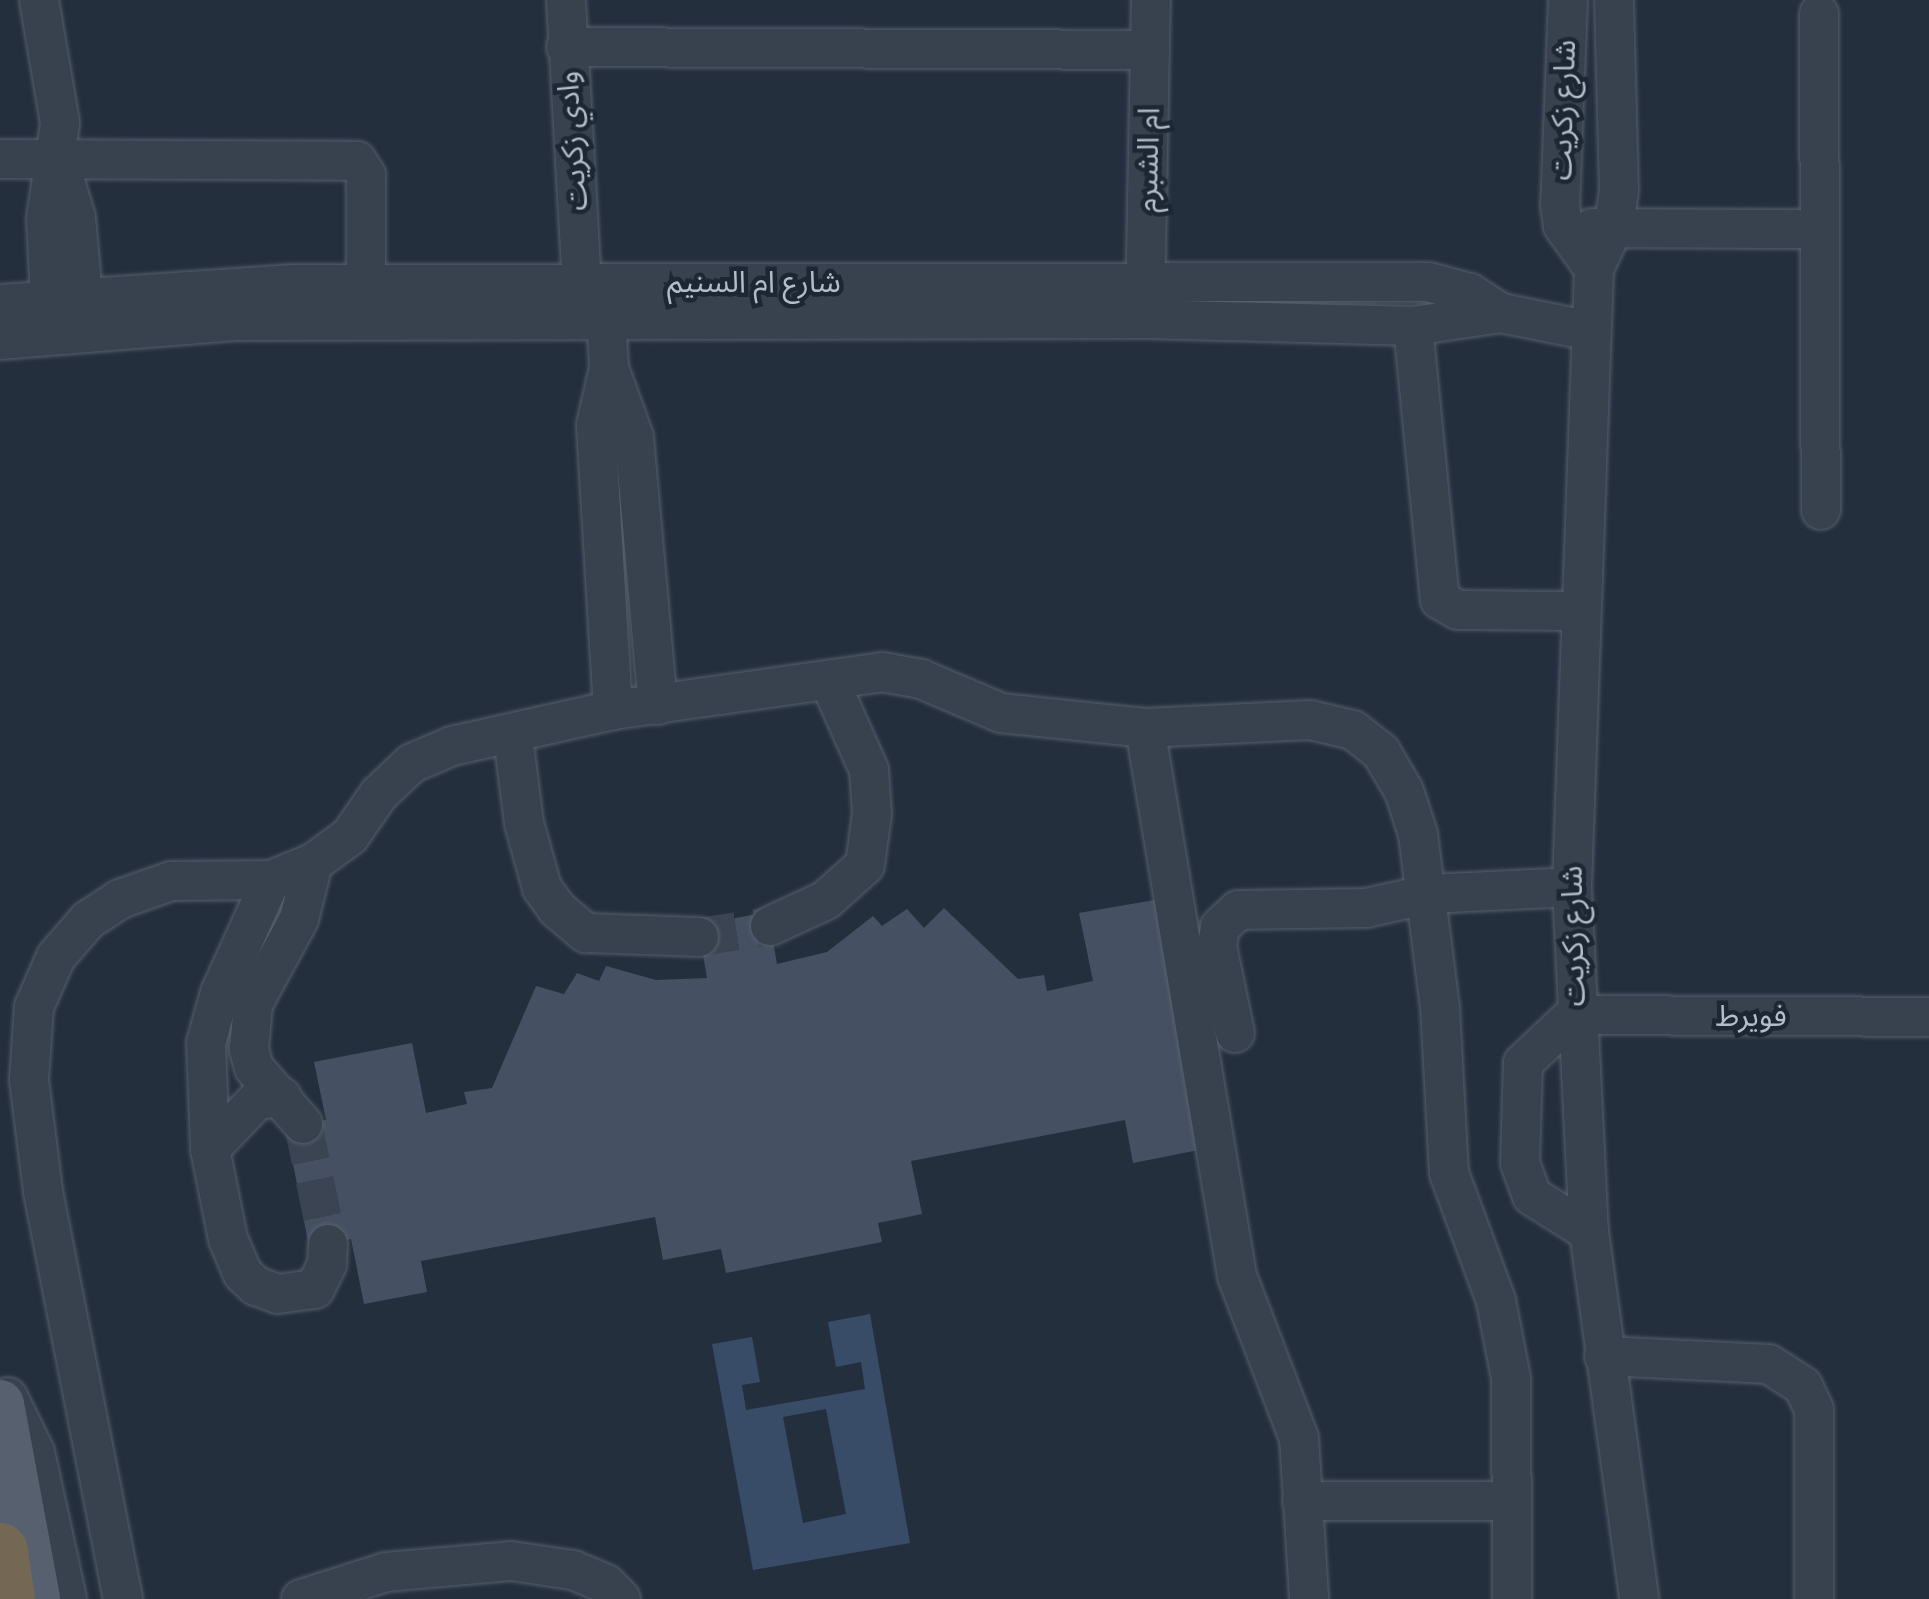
<!DOCTYPE html>
<html>
<head>
<meta charset="utf-8">
<style>
	body { margin:0 }
	#map { position:relative; width:1929px; height:1599px; overflow:hidden; background:#242f3e; font-family:Roboto,"Noto Sans Arabic",sans-serif }
	div>[style] { position:absolute }
	.water>* { inset:0; background:#394c67 }
	.building>* { inset:0; background:#455162 }
	.minor-tunnel>* { height:38px; margin-top:-19px; transform-origin:0; background:repeating-linear-gradient(90deg,#3a4453 0 38px,transparent 0 57px) }
	.roads { filter:drop-shadow(0 0 2px #565f6c) drop-shadow(0 0 2px #565f6c) }
	.minor>* { height:38px; margin:-19px; padding:0 19px; transform-origin:19px; border-radius:19px; background:#38414e }
	.major>* { height:48px; margin:-24px; padding:0 24px; transform-origin:24px; border-radius:24px; background:#56606e }
	.highway>* { height:55px; margin:-27.5px; padding:0 27.5px; transform-origin:27.5px; border-radius:27.5px; background:#746855 }
	span { translate:-50% -50%; white-space:nowrap; text-align:center; line-height:1.15; -webkit-text-stroke:9px #1d2633; paint-order:stroke }
	.street-label { font-size:30px; color:#b4bcc9 }
</style>
</head>
<body>
<div id="map">
	<div class="water">
		<i style="clip-path:polygon(evenodd,870px 1314px,910px 1543px,753px 1570px,712px 1344px,752px 1337px,760px 1382px,742px 1385px,746px 1410px,865px 1389px,861px 1362px,836px 1367px,828px 1322px,870px 1314px,826px 1409px,846px 1514px,803px 1523px,783px 1417px,826px 1409px)"></i>
	</div>
	<div class="building">
		<i style="clip-path:polygon(1166px 898px,1214px 1147px,1133px 1163px,1125px 1120px,911px 1161px,922px 1214px,878px 1223px,882px 1242px,726px 1273px,721px 1249px,663px 1260px,655px 1217px,421px 1261px,427px 1292px,364px 1304px,351px 1239px,309px 1247px,286px 1127px,326px 1120px,314px 1062px,412px 1043px,426px 1113px,467px 1104px,464px 1092px,492px 1088px,536px 986px,564px 994px,577px 973px,599px 981px,606px 966px,656px 980px,707px 978px,698px 925px,768px 912px,777px 964px,827px 952px,873px 916px,882px 926px,907px 909px,924px 928px,944px 908px,1018px 979px,1044px 975px,1047px 991px,1093px 981px,1079px 913px)"></i>
	</div>
	<div class="minor-tunnel">
		<i style="left:699px;top:937px;width:72px;rotate:-8.8deg"></i>
		<i style="left:303px;top:1124px;width:123px;rotate:78.2deg"></i>
	</div>
	<div class="roads">
		<div class="minor">
			<i style="left:39px;top:0;width:125px;rotate:80.3deg"></i>
			<i style="left:60px;top:123px;width:97px;rotate:98.3deg"></i>
			<i style="left:46px;top:219px;width:79px;rotate:87.1deg"></i>
			<i style="left:566px;top:0;width:282px;rotate:86.8deg"></i>
			<i style="left:582px;top:282px;width:42px;rotate:55.6deg"></i>
			<i style="left:606px;top:317px;width:51px;rotate:86.6deg"></i>
			<i style="left:609px;top:368px;width:58px;rotate:102.8deg"></i>
			<i style="left:596px;top:425px;width:286px;rotate:86.6deg"></i>
			<i style="left:1568px;top:0;width:205px;rotate:92.2deg"></i>
			<i style="left:1560px;top:205px;width:21px;rotate:82deg"></i>
			<i style="left:1563px;top:226px;width:53px;rotate:54.2deg"></i>
			<i style="left:1614px;top:0;width:190px;rotate:88.5deg"></i>
			<i style="left:1619px;top:190px;width:36px;rotate:98deg"></i>
			<i style="left:1614px;top:226px;width:47px;rotate:114.9deg"></i>
			<i style="left:1594px;top:269px;width:618px;rotate:92.04deg"></i>
			<i style="left:1572px;top:887px;width:345px;rotate:87.2deg"></i>
			<i style="left:1589px;top:1232px;width:370px;rotate:82.2deg"></i>
			<i style="left:1819px;top:14px;width:496px;rotate:89.8deg"></i>
			<i style="left:566px;top:47px;width:584px;rotate:0.29deg"></i>
			<i style="left:0;top:159px;width:357px;rotate:0.3deg"></i>
			<i style="left:357px;top:161px;width:17px;rotate:57deg"></i>
			<i style="left:366px;top:175px;width:108px;rotate:90deg"></i>
			<i style="left:59px;top:161px;width:59px;rotate:73.4deg"></i>
			<i style="left:76px;top:218px;width:77px;rotate:84.8deg"></i>
			<i style="left:1592px;top:228px;width:228px;rotate:0.3deg"></i>
			<i style="left:0;top:304px;width:294px;rotate:-3.9deg"></i>
			<i style="left:293px;top:284px;width:1135px;rotate:-0.1deg"></i>
			<i style="left:1428px;top:282px;width:43px;rotate:14.7deg"></i>
			<i style="left:1470px;top:293px;width:37px;rotate:33deg"></i>
			<i style="left:1501px;top:313px;width:92px;rotate:11.3deg"></i>
			<i style="left:1145px;top:307px;width:307px;rotate:-88.9deg"></i>
			<i style="left:1413px;top:326px;width:275px;rotate:84.4deg"></i>
			<i style="left:1440px;top:600px;width:21px;rotate:29deg"></i>
			<i style="left:1458px;top:610px;width:119px;rotate:0.5deg"></i>
			<i style="left:0;top:340px;width:236px;rotate:-4.6deg"></i>
			<i style="left:235px;top:321px;width:910px;rotate:-0.13deg"></i>
			<i style="left:1145px;top:319px;width:268px;rotate:1.5deg"></i>
			<i style="left:1413px;top:326px;width:89px;rotate:-8.4deg"></i>
			<i style="left:609px;top:368px;width:73px;rotate:70.1deg"></i>
			<i style="left:634px;top:437px;width:269px;rotate:84.9deg"></i>
			<i style="left:1145px;top:728px;width:556px;rotate:80.47deg"></i>
			<i style="left:1237px;top:1276px;width:173px;rotate:69.1deg"></i>
			<i style="left:1299px;top:1438px;width:161px;rotate:86.4deg"></i>
			<i style="left:513px;top:737px;width:87px;rotate:82.7deg"></i>
			<i style="left:524px;top:823px;width:67px;rotate:74.5deg"></i>
			<i style="left:542px;top:888px;width:26px;rotate:54deg"></i>
			<i style="left:557px;top:909px;width:38px;rotate:40deg"></i>
			<i style="left:586px;top:933px;width:113px;rotate:2deg"></i>
			<i style="left:271px;top:880px;width:124px;rotate:114.3deg"></i>
			<i style="left:220px;top:993px;width:52px;rotate:105.6deg"></i>
			<i style="left:206px;top:1043px;width:106px;rotate:87.8deg"></i>
			<i style="left:210px;top:1149px;width:92px;rotate:78.7deg"></i>
			<i style="left:228px;top:1239px;width:38px;rotate:67deg"></i>
			<i style="left:243px;top:1274px;width:18px;rotate:43deg"></i>
			<i style="left:256px;top:1286px;width:23px;rotate:20deg"></i>
			<i style="left:278px;top:1294px;width:37px;rotate:-8deg"></i>
			<i style="left:315px;top:1289px;width:28px;rotate:-64deg"></i>
			<i style="left:327px;top:1264px;width:20px;rotate:-87deg"></i>
			<i style="left:770px;top:926px;width:62px;rotate:-24.9deg"></i>
			<i style="left:826px;top:900px;width:52px;rotate:-41.9deg"></i>
			<i style="left:865px;top:865px;width:51px;rotate:-82.2deg"></i>
			<i style="left:872px;top:814px;width:44px;rotate:-93.9deg"></i>
			<i style="left:869px;top:770px;width:98px;rotate:-114deg"></i>
			<i style="left:1235px;top:1033px;width:89px;rotate:-101.7deg"></i>
			<i style="left:1217px;top:946px;width:19px;rotate:-81deg"></i>
			<i style="left:1220px;top:927px;width:25px;rotate:-43deg"></i>
			<i style="left:1238px;top:910px;width:128px;rotate:-0.9deg"></i>
			<i style="left:1366px;top:908px;width:65px;rotate:-12.5deg"></i>
			<i style="left:1429px;top:894px;width:143px;rotate:-2.8deg"></i>
			<i style="left:303px;top:1124px;width:74px;rotate:-131.2deg"></i>
			<i style="left:254px;top:1068px;width:20px;rotate:-105deg"></i>
			<i style="left:249px;top:1049px;width:45px;rotate:-84.9deg"></i>
			<i style="left:253px;top:1004px;width:97px;rotate:-61.6deg"></i>
			<i style="left:299px;top:919px;width:58px;rotate:-76deg"></i>
			<i style="left:210px;top:1149px;width:68px;rotate:-46.2deg"></i>
			<i style="left:257px;top:1100px;width:25px;rotate:-7deg"></i>
			<i style="left:1589px;top:1232px;width:67px;rotate:-147.7deg"></i>
			<i style="left:1532px;top:1196px;width:35px;rotate:-110deg"></i>
			<i style="left:1520px;top:1163px;width:100px;rotate:-88.3deg"></i>
			<i style="left:1523px;top:1063px;width:70px;rotate:-43.3deg"></i>
			<i style="left:1574px;top:1015px;width:355px;rotate:0.3deg"></i>
			<i style="left:1604px;top:1356px;width:165px;rotate:2.8deg"></i>
			<i style="left:1769px;top:1364px;width:40px;rotate:32.9deg"></i>
			<i style="left:1803px;top:1386px;width:26px;rotate:65deg"></i>
			<i style="left:1814px;top:1410px;width:189px;rotate:90deg"></i>
			<i style="left:8px;top:1397px;width:61px;rotate:63.9deg"></i>
			<i style="left:35px;top:1452px;width:150px;rotate:77.7deg"></i>
			<i style="left:1302px;top:1501px;width:210px"></i>
			<i style="left:123px;top:1599px;width:416px;rotate:-101.1deg"></i>
			<i style="left:43px;top:1191px;width:112px;rotate:-97.2deg"></i>
			<i style="left:29px;top:1080px;width:73px;rotate:-86.1deg"></i>
			<i style="left:34px;top:1007px;width:55px;rotate:-66.3deg"></i>
			<i style="left:56px;top:957px;width:49px;rotate:-49.1deg"></i>
			<i style="left:88px;top:920px;width:38px;rotate:-33deg"></i>
			<i style="left:120px;top:899px;width:54px;rotate:-19.4deg"></i>
			<i style="left:171px;top:881px;width:100px;rotate:-0.6deg"></i>
			<i style="left:271px;top:880px;width:45px;rotate:-22deg"></i>
			<i style="left:313px;top:863px;width:46px;rotate:-36.1deg"></i>
			<i style="left:350px;top:836px;width:51px;rotate:-55.4deg"></i>
			<i style="left:379px;top:794px;width:45px;rotate:-43.2deg"></i>
			<i style="left:412px;top:763px;width:43px;rotate:-23deg"></i>
			<i style="left:452px;top:746px;width:165px;rotate:-12.6deg"></i>
			<i style="left:613px;top:710px;width:272px;rotate:-8deg"></i>
			<i style="left:882px;top:672px;width:40px;rotate:10deg"></i>
			<i style="left:921px;top:679px;width:87px;rotate:23deg"></i>
			<i style="left:1001px;top:713px;width:145px;rotate:5.9deg"></i>
			<i style="left:1145px;top:728px;width:165px;rotate:-2.8deg"></i>
			<i style="left:1310px;top:720px;width:44px;rotate:13.1deg"></i>
			<i style="left:1353px;top:730px;width:36px;rotate:38deg"></i>
			<i style="left:1381px;top:752px;width:45px;rotate:59.5deg"></i>
			<i style="left:1404px;top:791px;width:45px;rotate:72deg"></i>
			<i style="left:1418px;top:834px;width:174px;rotate:82.8deg"></i>
			<i style="left:1440px;top:1007px;width:166px;rotate:86.9deg"></i>
			<i style="left:1449px;top:1173px;width:136px;rotate:69.8deg"></i>
			<i style="left:1496px;top:1301px;width:78px;rotate:79deg"></i>
			<i style="left:1511px;top:1378px;width:221px;rotate:89.7deg"></i>
			<i style="left:301px;top:1599px;width:89px;rotate:-17.6deg"></i>
			<i style="left:386px;top:1572px;width:125px;rotate:-5deg"></i>
			<i style="left:511px;top:1561px;width:63px;rotate:8.3deg"></i>
			<i style="left:573px;top:1570px;width:36px;rotate:23deg"></i>
			<i style="left:606px;top:1584px;width:21px;rotate:45deg"></i>
		</div>
		<div class="major">
			<i style="left:0;top:1404px;width:198px;rotate:79.5deg"></i>
		</div>
		<div class="highway">
			<i style="left:0;top:1550px;width:49px;rotate:81.9deg"></i>
		</div>
	</div>
	<div class="street-label">
		<span style="left:1563px;top:110px;rotate:-88deg">شارع زكريت</span>
		<span style="left:572px;top:141px;rotate:-94deg">وادي زكريت</span>
		<span style="left:1148px;top:160px;rotate:-89deg">ام الشبرم</span>
		<span style="left:754px;top:282px">شارع ام السنيم</span>
		<span style="left:1573px;top:936px;rotate:-91deg">شارع زكريت</span>
		<span style="left:1751px;top:1016px">فويرط</span>
	</div>
</div>
</body>
</html>
